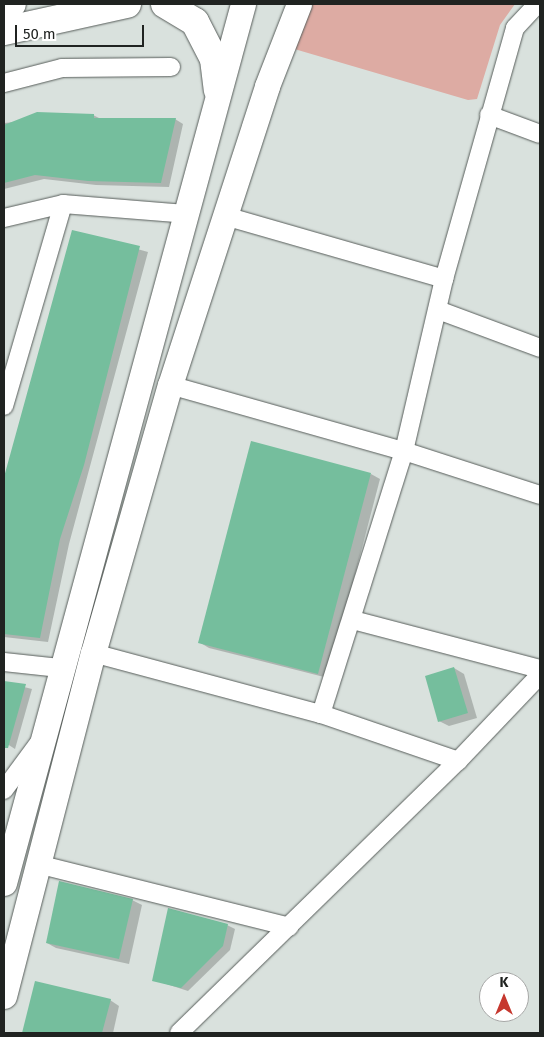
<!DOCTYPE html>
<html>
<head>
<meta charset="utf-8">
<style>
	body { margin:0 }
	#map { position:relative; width:544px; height:1037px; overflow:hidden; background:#d9e1dd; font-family:"Fira Sans",sans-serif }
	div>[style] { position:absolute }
	.green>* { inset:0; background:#ddaba3 }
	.shadow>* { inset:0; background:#0003 }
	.building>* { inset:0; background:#75be9d }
	.roads { filter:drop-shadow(0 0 1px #575d5a) drop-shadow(0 0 1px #575d5a) }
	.minor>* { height:18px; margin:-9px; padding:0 9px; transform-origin:9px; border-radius:9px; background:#fff }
	.secondary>* { height:25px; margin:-12.5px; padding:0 12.5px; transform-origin:12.5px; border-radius:12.5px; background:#fff }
	.trunk>* { height:28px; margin:-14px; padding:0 14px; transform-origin:14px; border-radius:14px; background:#fff }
	span { translate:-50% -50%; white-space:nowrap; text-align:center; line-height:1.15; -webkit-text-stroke:5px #fff; paint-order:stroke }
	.frame { position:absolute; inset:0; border:5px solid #202321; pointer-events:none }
	.north { position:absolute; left:479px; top:972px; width:50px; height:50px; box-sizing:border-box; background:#fff; border:1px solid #a6a7a6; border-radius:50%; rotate:0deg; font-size:14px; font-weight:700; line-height:20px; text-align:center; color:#202321 }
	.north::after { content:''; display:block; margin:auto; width:18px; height:22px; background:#c6382f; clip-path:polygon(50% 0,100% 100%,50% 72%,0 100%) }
	.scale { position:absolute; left:15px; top:25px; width:129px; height:22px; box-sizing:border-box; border:2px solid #202321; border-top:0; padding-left:6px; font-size:15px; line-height:18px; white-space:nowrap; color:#202321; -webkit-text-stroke:4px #fff; paint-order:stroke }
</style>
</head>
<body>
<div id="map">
	<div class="green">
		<i style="clip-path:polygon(313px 4px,515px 4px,500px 25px,477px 99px,468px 100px,291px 48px)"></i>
	</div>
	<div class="shadow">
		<i style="clip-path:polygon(93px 115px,101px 119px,175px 119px,183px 124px,169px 187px,96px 185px,44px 179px,4px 189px,4px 123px)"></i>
		<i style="clip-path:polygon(73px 231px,148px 252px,69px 544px,48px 642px,4px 637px,4px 486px)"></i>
		<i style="clip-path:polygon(371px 474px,380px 479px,328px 678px,209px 648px,199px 642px)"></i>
		<i style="clip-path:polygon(454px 668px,464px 674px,477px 718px,449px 726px,439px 721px)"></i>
		<i style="clip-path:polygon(4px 682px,32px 689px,15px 749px,4px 742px)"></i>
		<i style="clip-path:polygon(132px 900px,142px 905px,129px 964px,56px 948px,47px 943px)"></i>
		<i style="clip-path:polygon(227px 925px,235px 929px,230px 950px,188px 991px,154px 980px)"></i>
		<i style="clip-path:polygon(36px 982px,110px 1000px,119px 1006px,113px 1033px,23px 1033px)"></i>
	</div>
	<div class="building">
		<i style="clip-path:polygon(37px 112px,94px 114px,94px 118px,176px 118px,161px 183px,88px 181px,35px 175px,4px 183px,4px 125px)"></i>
		<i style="clip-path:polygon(72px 230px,140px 246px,84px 465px,60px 539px,40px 638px,4px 634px,4px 477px)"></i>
		<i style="clip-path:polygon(251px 441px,371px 473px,318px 674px,198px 643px)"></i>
		<i style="clip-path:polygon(454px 667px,468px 713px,438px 722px,425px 676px)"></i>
		<i style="clip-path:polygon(4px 681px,26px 684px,8px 748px,4px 748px)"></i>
		<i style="clip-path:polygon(59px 881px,133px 899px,119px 959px,46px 943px)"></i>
		<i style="clip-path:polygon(168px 908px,228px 924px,223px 946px,181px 988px,152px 981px)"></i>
		<i style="clip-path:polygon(35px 981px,111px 999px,102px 1033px,22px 1033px)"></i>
	</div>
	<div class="roads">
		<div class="minor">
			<i style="left:4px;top:83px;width:60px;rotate:-14.5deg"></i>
			<i style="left:62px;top:68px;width:109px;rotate:-0.5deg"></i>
			<i style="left:489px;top:115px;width:54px;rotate:20.4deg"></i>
			<i style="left:225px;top:216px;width:228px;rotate:16deg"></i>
			<i style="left:4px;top:218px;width:61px;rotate:-13.3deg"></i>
			<i style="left:63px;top:204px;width:123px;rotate:4.6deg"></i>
			<i style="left:438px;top:310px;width:109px;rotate:20.4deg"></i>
			<i style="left:170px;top:385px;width:243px;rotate:15.8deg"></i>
			<i style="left:404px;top:451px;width:143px;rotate:17.9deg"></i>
			<i style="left:4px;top:406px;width:210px;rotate:-73.7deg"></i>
			<i style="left:353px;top:620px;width:193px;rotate:14.7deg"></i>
			<i style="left:93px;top:653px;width:236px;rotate:15deg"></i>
			<i style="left:321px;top:714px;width:145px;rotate:18.9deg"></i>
			<i style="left:4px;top:662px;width:56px;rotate:6.1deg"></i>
			<i style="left:321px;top:714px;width:276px;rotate:-72.5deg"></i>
			<i style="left:404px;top:451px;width:177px;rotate:-76.9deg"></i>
			<i style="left:444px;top:279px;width:261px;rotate:-74.2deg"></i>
			<i style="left:515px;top:28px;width:33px;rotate:-47deg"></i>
			<i style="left:4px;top:790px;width:57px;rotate:-53.5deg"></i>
			<i style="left:37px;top:864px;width:260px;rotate:14deg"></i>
			<i style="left:179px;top:1033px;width:390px;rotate:-44.3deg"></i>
			<i style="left:458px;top:761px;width:119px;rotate:-46.4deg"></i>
		</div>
		<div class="secondary">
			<i style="left:4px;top:883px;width:911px;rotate:-74.79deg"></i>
			<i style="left:4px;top:996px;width:354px;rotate:-75.5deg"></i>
			<i style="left:93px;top:653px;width:279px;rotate:-74deg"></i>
			<i style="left:170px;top:385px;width:314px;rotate:-72deg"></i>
			<i style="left:267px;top:86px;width:88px;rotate:-68.7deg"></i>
		</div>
		<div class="trunk">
			<i style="left:165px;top:4px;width:35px;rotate:31deg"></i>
			<i style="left:195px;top:22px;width:42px;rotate:62.8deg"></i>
			<i style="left:214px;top:59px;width:31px;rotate:83deg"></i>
			<i style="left:4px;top:6px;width:8px;rotate:-14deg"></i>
			<i style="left:4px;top:31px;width:126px;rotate:-12.4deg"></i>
		</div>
	</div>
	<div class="frame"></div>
	<div class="north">K</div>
	<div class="scale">50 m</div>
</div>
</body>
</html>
